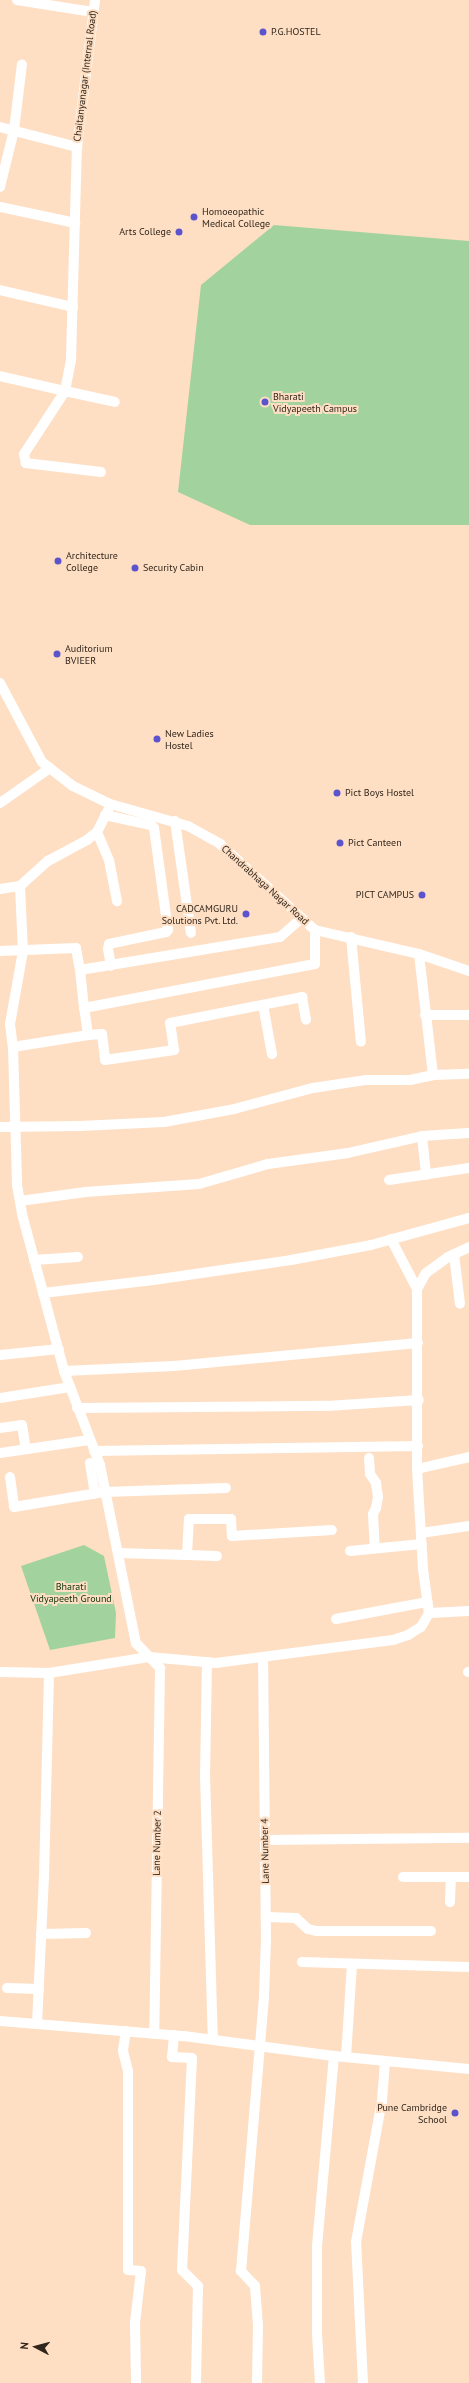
<!DOCTYPE html>
<html>
<head>
<meta charset="utf-8">
<style>
	body { margin:0 }
	#map { position:relative; width:469px; height:2383px; overflow:hidden; background:#fedfc4; font-family:"PT Sans",sans-serif }
	div>[style] { position:absolute }
	.green>* { inset:0; background:#a2d39e }
	.street>* { height:10px; margin:-5px; padding:0 5px; transform-origin:5px; border-radius:5px; background:#fff }
	.dots>* { width:11px; height:11px; translate:-50% -50%; box-sizing:border-box; border:2px solid #fedfc4; border-radius:50% }
	span { translate:-50% -50%; white-space:nowrap; text-align:center; line-height:1.15; -webkit-text-stroke:4px #fedfc4; paint-order:stroke }
	.poi-label { font-size:10px; color:#31261c }
	.left { translate:0 -50%; text-align:left }
	.right { translate:-100% -50%; text-align:right }
	.street-label { font-size:10px; color:#31261c }
	.park-label { font-size:10px; color:#0a3209 }
	.north { position:absolute; left:16px; top:2327px; width:40px; height:40px; -webkit-text-stroke:3px #fedfc4; paint-order:stroke; rotate:276deg; font-size:11px; font-weight:700; line-height:16px; text-align:center; color:#31261c }
	.north::after { content:''; display:block; margin:auto; width:14px; height:18px; background:#31261c; clip-path:polygon(50% 0,100% 100%,50% 72%,0 100%) }
</style>
</head>
<body>
<div id="map">
	<div class="green">
		<i style="clip-path:polygon(274px 225px,469px 241px,469px 525px,250px 525px,178px 492px,201px 285px)"></i>
		<i style="clip-path:polygon(84px 1545px,104px 1556px,116px 1613px,115px 1638px,50px 1650px,21px 1566px)"></i>
	</div>
	<div class="street">
		<i style="left:17px;top:0;width:77px;rotate:9deg"></i>
		<i style="left:0;top:127px;width:80px;rotate:14.6deg"></i>
		<i style="left:77px;top:147px;width:148px;rotate:-83deg"></i>
		<i style="left:0;top:187px;width:59px;rotate:-76.2deg"></i>
		<i style="left:14px;top:130px;width:66px;rotate:-83.1deg"></i>
		<i style="left:0;top:207px;width:77px;rotate:12deg"></i>
		<i style="left:0;top:290px;width:75px;rotate:13.1deg"></i>
		<i style="left:0;top:376px;width:67px;rotate:13deg"></i>
		<i style="left:65px;top:391px;width:33px;rotate:-79deg"></i>
		<i style="left:71px;top:359px;width:212px;rotate:-88.4deg"></i>
		<i style="left:101px;top:472px;width:76px;rotate:-173.2deg"></i>
		<i style="left:26px;top:463px;width:9px;rotate:-103deg"></i>
		<i style="left:24px;top:454px;width:75px;rotate:-56.9deg"></i>
		<i style="left:65px;top:391px;width:51px;rotate:12.4deg"></i>
		<i style="left:0;top:683px;width:89px;rotate:62deg"></i>
		<i style="left:42px;top:762px;width:39px;rotate:38deg"></i>
		<i style="left:73px;top:786px;width:41px;rotate:25.9deg"></i>
		<i style="left:110px;top:804px;width:81px;rotate:15.8deg"></i>
		<i style="left:188px;top:826px;width:37px;rotate:29deg"></i>
		<i style="left:220px;top:844px;width:128px;rotate:42.2deg"></i>
		<i style="left:315px;top:930px;width:107px;rotate:13deg"></i>
		<i style="left:419px;top:954px;width:53px;rotate:18.8deg"></i>
		<i style="left:0;top:803px;width:61px;rotate:-35deg"></i>
		<i style="left:105px;top:815px;width:47px;rotate:12.3deg"></i>
		<i style="left:151px;top:825px;width:4px;rotate:45deg"></i>
		<i style="left:154px;top:828px;width:103px;rotate:82.2deg"></i>
		<i style="left:168px;top:930px;width:3px;rotate:135deg"></i>
		<i style="left:166px;top:932px;width:58px;rotate:168.1deg"></i>
		<i style="left:109px;top:944px;width:5px;rotate:101deg"></i>
		<i style="left:108px;top:949px;width:17px;rotate:80deg"></i>
		<i style="left:175px;top:821px;width:113px;rotate:81.9deg"></i>
		<i style="left:97px;top:832px;width:30px;rotate:67deg"></i>
		<i style="left:109px;top:860px;width:42px;rotate:79deg"></i>
		<i style="left:20px;top:886px;width:65px;rotate:87.4deg"></i>
		<i style="left:23px;top:951px;width:74px;rotate:100.1deg"></i>
		<i style="left:10px;top:1024px;width:23px;rotate:83deg"></i>
		<i style="left:13px;top:1047px;width:138px;rotate:88.3deg"></i>
		<i style="left:17px;top:1185px;width:29px;rotate:80deg"></i>
		<i style="left:22px;top:1214px;width:163px;rotate:75deg"></i>
		<i style="left:64px;top:1371px;width:101px;rotate:69deg"></i>
		<i style="left:100px;top:1465px;width:182px;rotate:78.6deg"></i>
		<i style="left:136px;top:1643px;width:35px;rotate:46deg"></i>
		<i style="left:160px;top:1668px;width:366px;rotate:90.9deg"></i>
		<i style="left:0;top:889px;width:20px;rotate:-9deg"></i>
		<i style="left:20px;top:886px;width:38px;rotate:-42deg"></i>
		<i style="left:48px;top:861px;width:44px;rotate:-28.3deg"></i>
		<i style="left:87px;top:840px;width:13px;rotate:-39deg"></i>
		<i style="left:97px;top:832px;width:25px;rotate:-63deg"></i>
		<i style="left:351px;top:937px;width:105px;rotate:84.6deg"></i>
		<i style="left:0;top:951px;width:76px;rotate:-2.3deg"></i>
		<i style="left:76px;top:948px;width:22px;rotate:80deg"></i>
		<i style="left:419px;top:954px;width:122px;rotate:83.4deg"></i>
		<i style="left:263px;top:1005px;width:50px;rotate:79.6deg"></i>
		<i style="left:84px;top:1008px;width:38px;rotate:-96deg"></i>
		<i style="left:80px;top:970px;width:203px;rotate:-9.4deg"></i>
		<i style="left:280px;top:937px;width:29px;rotate:-41deg"></i>
		<i style="left:425px;top:1015px;width:44px"></i>
		<i style="left:88px;top:1035px;width:14px;rotate:-4deg"></i>
		<i style="left:102px;top:1034px;width:26px;rotate:83deg"></i>
		<i style="left:105px;top:1060px;width:70px;rotate:-8.2deg"></i>
		<i style="left:174px;top:1050px;width:27px;rotate:-98deg"></i>
		<i style="left:170px;top:1023px;width:135px;rotate:-11.1deg"></i>
		<i style="left:302px;top:997px;width:23px;rotate:80deg"></i>
		<i style="left:13px;top:1047px;width:76px;rotate:-9.1deg"></i>
		<i style="left:88px;top:1035px;width:27px;rotate:-98deg"></i>
		<i style="left:84px;top:1008px;width:235px;rotate:-10.8deg"></i>
		<i style="left:315px;top:964px;width:34px;rotate:-90deg"></i>
		<i style="left:0;top:1127px;width:80px;rotate:-0.7deg"></i>
		<i style="left:80px;top:1126px;width:84px;rotate:-2.7deg"></i>
		<i style="left:164px;top:1122px;width:71px;rotate:-10.5deg"></i>
		<i style="left:234px;top:1109px;width:82px;rotate:-14.9deg"></i>
		<i style="left:313px;top:1088px;width:54px;rotate:-8.6deg"></i>
		<i style="left:366px;top:1080px;width:44px"></i>
		<i style="left:410px;top:1080px;width:24px;rotate:-12deg"></i>
		<i style="left:433px;top:1075px;width:36px;rotate:-2deg"></i>
		<i style="left:422px;top:1136px;width:39px;rotate:84deg"></i>
		<i style="left:389px;top:1180px;width:81px;rotate:-8.5deg"></i>
		<i style="left:20px;top:1201px;width:66px;rotate:-7.9deg"></i>
		<i style="left:85px;top:1192px;width:114px;rotate:-4deg"></i>
		<i style="left:199px;top:1184px;width:72px;rotate:-16.2deg"></i>
		<i style="left:268px;top:1164px;width:81px;rotate:-7.8deg"></i>
		<i style="left:348px;top:1153px;width:76px;rotate:-12.9deg"></i>
		<i style="left:422px;top:1136px;width:47px;rotate:-3.7deg"></i>
		<i style="left:391px;top:1239px;width:56px;rotate:62.5deg"></i>
		<i style="left:454px;top:1254px;width:50px;rotate:83.2deg"></i>
		<i style="left:34px;top:1260px;width:44px;rotate:-3.9deg"></i>
		<i style="left:43px;top:1293px;width:111px;rotate:-6.7deg"></i>
		<i style="left:153px;top:1280px;width:139px;rotate:-8.2deg"></i>
		<i style="left:291px;top:1260px;width:81px;rotate:-10.6deg"></i>
		<i style="left:371px;top:1245px;width:102px;rotate:-15.4deg"></i>
		<i style="left:0;top:1355px;width:59px;rotate:-5.8deg"></i>
		<i style="left:64px;top:1371px;width:110px;rotate:-2.6deg"></i>
		<i style="left:174px;top:1366px;width:245px;rotate:-5.4deg"></i>
		<i style="left:0;top:1398px;width:71px;rotate:-8.9deg"></i>
		<i style="left:77px;top:1408px;width:250px;rotate:-0.5deg"></i>
		<i style="left:327px;top:1406px;width:92px;rotate:-3.7deg"></i>
		<i style="left:0;top:1428px;width:22px;rotate:-8deg"></i>
		<i style="left:22px;top:1425px;width:24px;rotate:81deg"></i>
		<i style="left:94px;top:1451px;width:324px;rotate:-0.9deg"></i>
		<i style="left:0;top:1453px;width:90px;rotate:-8.3deg"></i>
		<i style="left:369px;top:1458px;width:16px;rotate:86deg"></i>
		<i style="left:370px;top:1474px;width:11px;rotate:56deg"></i>
		<i style="left:376px;top:1483px;width:14px;rotate:82deg"></i>
		<i style="left:378px;top:1497px;width:11px;rotate:100deg"></i>
		<i style="left:376px;top:1508px;width:7px;rotate:117deg"></i>
		<i style="left:373px;top:1514px;width:34px;rotate:87deg"></i>
		<i style="left:90px;top:1463px;width:31px;rotate:81deg"></i>
		<i style="left:417px;top:1469px;width:53px;rotate:-13deg"></i>
		<i style="left:10px;top:1477px;width:30px;rotate:82deg"></i>
		<i style="left:14px;top:1507px;width:91px;rotate:-9.5deg"></i>
		<i style="left:104px;top:1492px;width:122px;rotate:-1.9deg"></i>
		<i style="left:421px;top:1533px;width:49px;rotate:-8.3deg"></i>
		<i style="left:350px;top:1551px;width:72px;rotate:-5.6deg"></i>
		<i style="left:118px;top:1553px;width:69px;rotate:1.7deg"></i>
		<i style="left:187px;top:1555px;width:36px;rotate:-87deg"></i>
		<i style="left:189px;top:1519px;width:42px"></i>
		<i style="left:231px;top:1519px;width:17px;rotate:87deg"></i>
		<i style="left:232px;top:1536px;width:100px;rotate:-3.4deg"></i>
		<i style="left:187px;top:1555px;width:30px;rotate:2deg"></i>
		<i style="left:429px;top:1613px;width:40px;rotate:-2.9deg"></i>
		<i style="left:336px;top:1619px;width:93px;rotate:-10.6deg"></i>
		<i style="left:207px;top:1662px;width:113px;rotate:91deg"></i>
		<i style="left:205px;top:1775px;width:265px;rotate:88.3deg"></i>
		<i style="left:0;top:1672px;width:49px;rotate:1.2deg"></i>
		<i style="left:49px;top:1673px;width:101px;rotate:-9.1deg"></i>
		<i style="left:149px;top:1657px;width:67px;rotate:5.1deg"></i>
		<i style="left:216px;top:1663px;width:178px;rotate:-7.4deg"></i>
		<i style="left:393px;top:1640px;width:16px;rotate:-18deg"></i>
		<i style="left:408px;top:1635px;width:15px;rotate:-32deg"></i>
		<i style="left:421px;top:1627px;width:16px;rotate:-60deg"></i>
		<i style="left:429px;top:1613px;width:44px;rotate:-97.8deg"></i>
		<i style="left:423px;top:1569px;width:100px;rotate:-93.4deg"></i>
		<i style="left:417px;top:1469px;width:180px;rotate:-90deg"></i>
		<i style="left:417px;top:1289px;width:18px;rotate:-61deg"></i>
		<i style="left:426px;top:1273px;width:27px;rotate:-36deg"></i>
		<i style="left:448px;top:1257px;width:23px;rotate:-25deg"></i>
		<i style="left:468px;top:1672px;width:1px"></i>
		<i style="left:264px;top:1840px;width:205px;rotate:-0.6deg"></i>
		<i style="left:403px;top:1877px;width:66px"></i>
		<i style="left:450px;top:1902px;width:25px;rotate:-88deg"></i>
		<i style="left:266px;top:1917px;width:30px;rotate:2deg"></i>
		<i style="left:296px;top:1918px;width:16px;rotate:43deg"></i>
		<i style="left:308px;top:1929px;width:9px;rotate:13deg"></i>
		<i style="left:317px;top:1931px;width:114px"></i>
		<i style="left:41px;top:1934px;width:45px;rotate:-1.3deg"></i>
		<i style="left:302px;top:1962px;width:165px;rotate:1.7deg"></i>
		<i style="left:7px;top:1988px;width:32px;rotate:2deg"></i>
		<i style="left:0;top:2021px;width:185px;rotate:4.7deg"></i>
		<i style="left:184px;top:2036px;width:151px;rotate:7.6deg"></i>
		<i style="left:37px;top:2024px;width:146px;rotate:-87.3deg"></i>
		<i style="left:44px;top:1878px;width:205px;rotate:-88.6deg"></i>
		<i style="left:126px;top:2031px;width:20px;rotate:99deg"></i>
		<i style="left:123px;top:2051px;width:21px;rotate:76deg"></i>
		<i style="left:128px;top:2071px;width:199px;rotate:90deg"></i>
		<i style="left:128px;top:2270px;width:13px;rotate:4deg"></i>
		<i style="left:141px;top:2271px;width:52px;rotate:96.6deg"></i>
		<i style="left:135px;top:2323px;width:60px;rotate:89deg"></i>
		<i style="left:174px;top:2035px;width:22px;rotate:95deg"></i>
		<i style="left:172px;top:2057px;width:20px;rotate:3deg"></i>
		<i style="left:192px;top:2058px;width:212px;rotate:92.7deg"></i>
		<i style="left:182px;top:2270px;width:23px;rotate:45deg"></i>
		<i style="left:198px;top:2286px;width:97px;rotate:91.2deg"></i>
		<i style="left:346px;top:2057px;width:93px;rotate:-86.3deg"></i>
		<i style="left:257px;top:2383px;width:57px;rotate:-89deg"></i>
		<i style="left:258px;top:2326px;width:40px;rotate:-94.3deg"></i>
		<i style="left:255px;top:2286px;width:21px;rotate:-133deg"></i>
		<i style="left:241px;top:2271px;width:276px;rotate:-85.2deg"></i>
		<i style="left:264px;top:1996px;width:56px;rotate:-88deg"></i>
		<i style="left:266px;top:1940px;width:283px;rotate:-90.6deg"></i>
		<i style="left:320px;top:2383px;width:49px;rotate:-93.5deg"></i>
		<i style="left:317px;top:2334px;width:88px;rotate:-90deg"></i>
		<i style="left:317px;top:2246px;width:191px;rotate:-84.9deg"></i>
		<i style="left:334px;top:2056px;width:136px;rotate:5.5deg"></i>
		<i style="left:363px;top:2383px;width:141px;rotate:-92.8deg"></i>
		<i style="left:356px;top:2242px;width:143px;rotate:-79.6deg"></i>
		<i style="left:382px;top:2101px;width:40px;rotate:-85.7deg"></i>
	</div>
	<div class="dots">
		<i style="left:263px;top:32px;background:#5c54cc"></i>
		<i style="left:194px;top:217px;background:#5c54cc"></i>
		<i style="left:179px;top:232px;background:#5c54cc"></i>
		<i style="left:265px;top:402px;background:#5c54cc"></i>
		<i style="left:58px;top:561px;background:#5c54cc"></i>
		<i style="left:135px;top:568px;background:#5c54cc"></i>
		<i style="left:57px;top:654px;background:#5c54cc"></i>
		<i style="left:157px;top:739px;background:#5c54cc"></i>
		<i style="left:337px;top:793px;background:#5c54cc"></i>
		<i style="left:340px;top:843px;background:#5c54cc"></i>
		<i style="left:422px;top:895px;background:#5c54cc"></i>
		<i style="left:246px;top:914px;background:#5c54cc"></i>
		<i style="left:455px;top:2113px;background:#5c54cc"></i>
	</div>
	<div class="poi-label">
		<span class="left" style="left:271px;top:32px">P.G.HOSTEL</span>
		<span class="left" style="left:202px;top:217px">Homoeopathic<br>Medical College</span>
		<span class="right" style="left:171px;top:232px">Arts College</span>
		<span class="left" style="left:273px;top:402px">Bharati<br>Vidyapeeth Campus</span>
		<span class="left" style="left:66px;top:561px">Architecture<br>College</span>
		<span class="left" style="left:143px;top:568px">Security Cabin</span>
		<span class="left" style="left:65px;top:654px">Auditorium<br>BVIEER</span>
		<span class="left" style="left:165px;top:739px">New Ladies<br>Hostel</span>
		<span class="left" style="left:345px;top:793px">Pict Boys Hostel</span>
		<span class="left" style="left:348px;top:843px">Pict Canteen</span>
		<span class="right" style="left:414px;top:895px">PICT CAMPUS</span>
		<span class="right" style="left:238px;top:914px">CADCAMGURU<br>Solutions Pvt. Ltd.</span>
		<span class="right" style="left:447px;top:2113px">Pune Cambridge<br>School</span>
	</div>
	<div class="street-label">
		<span style="left:85px;top:76px;rotate:-83deg">Chaitanyanagar (Internal Road)</span>
		<span style="left:265px;top:885px;rotate:42deg">Chandrabhaga Nagar Road</span>
		<span style="left:157px;top:1843px;rotate:-89deg">Lane Number 2</span>
		<span style="left:265px;top:1851px;rotate:-91deg">Lane Number 4</span>
	</div>
	<div class="park-label">
		<span style="left:71px;top:1592px">Bharati<br>Vidyapeeth Ground</span>
	</div>
	<div class="north">N</div>
</div>
</body>
</html>
